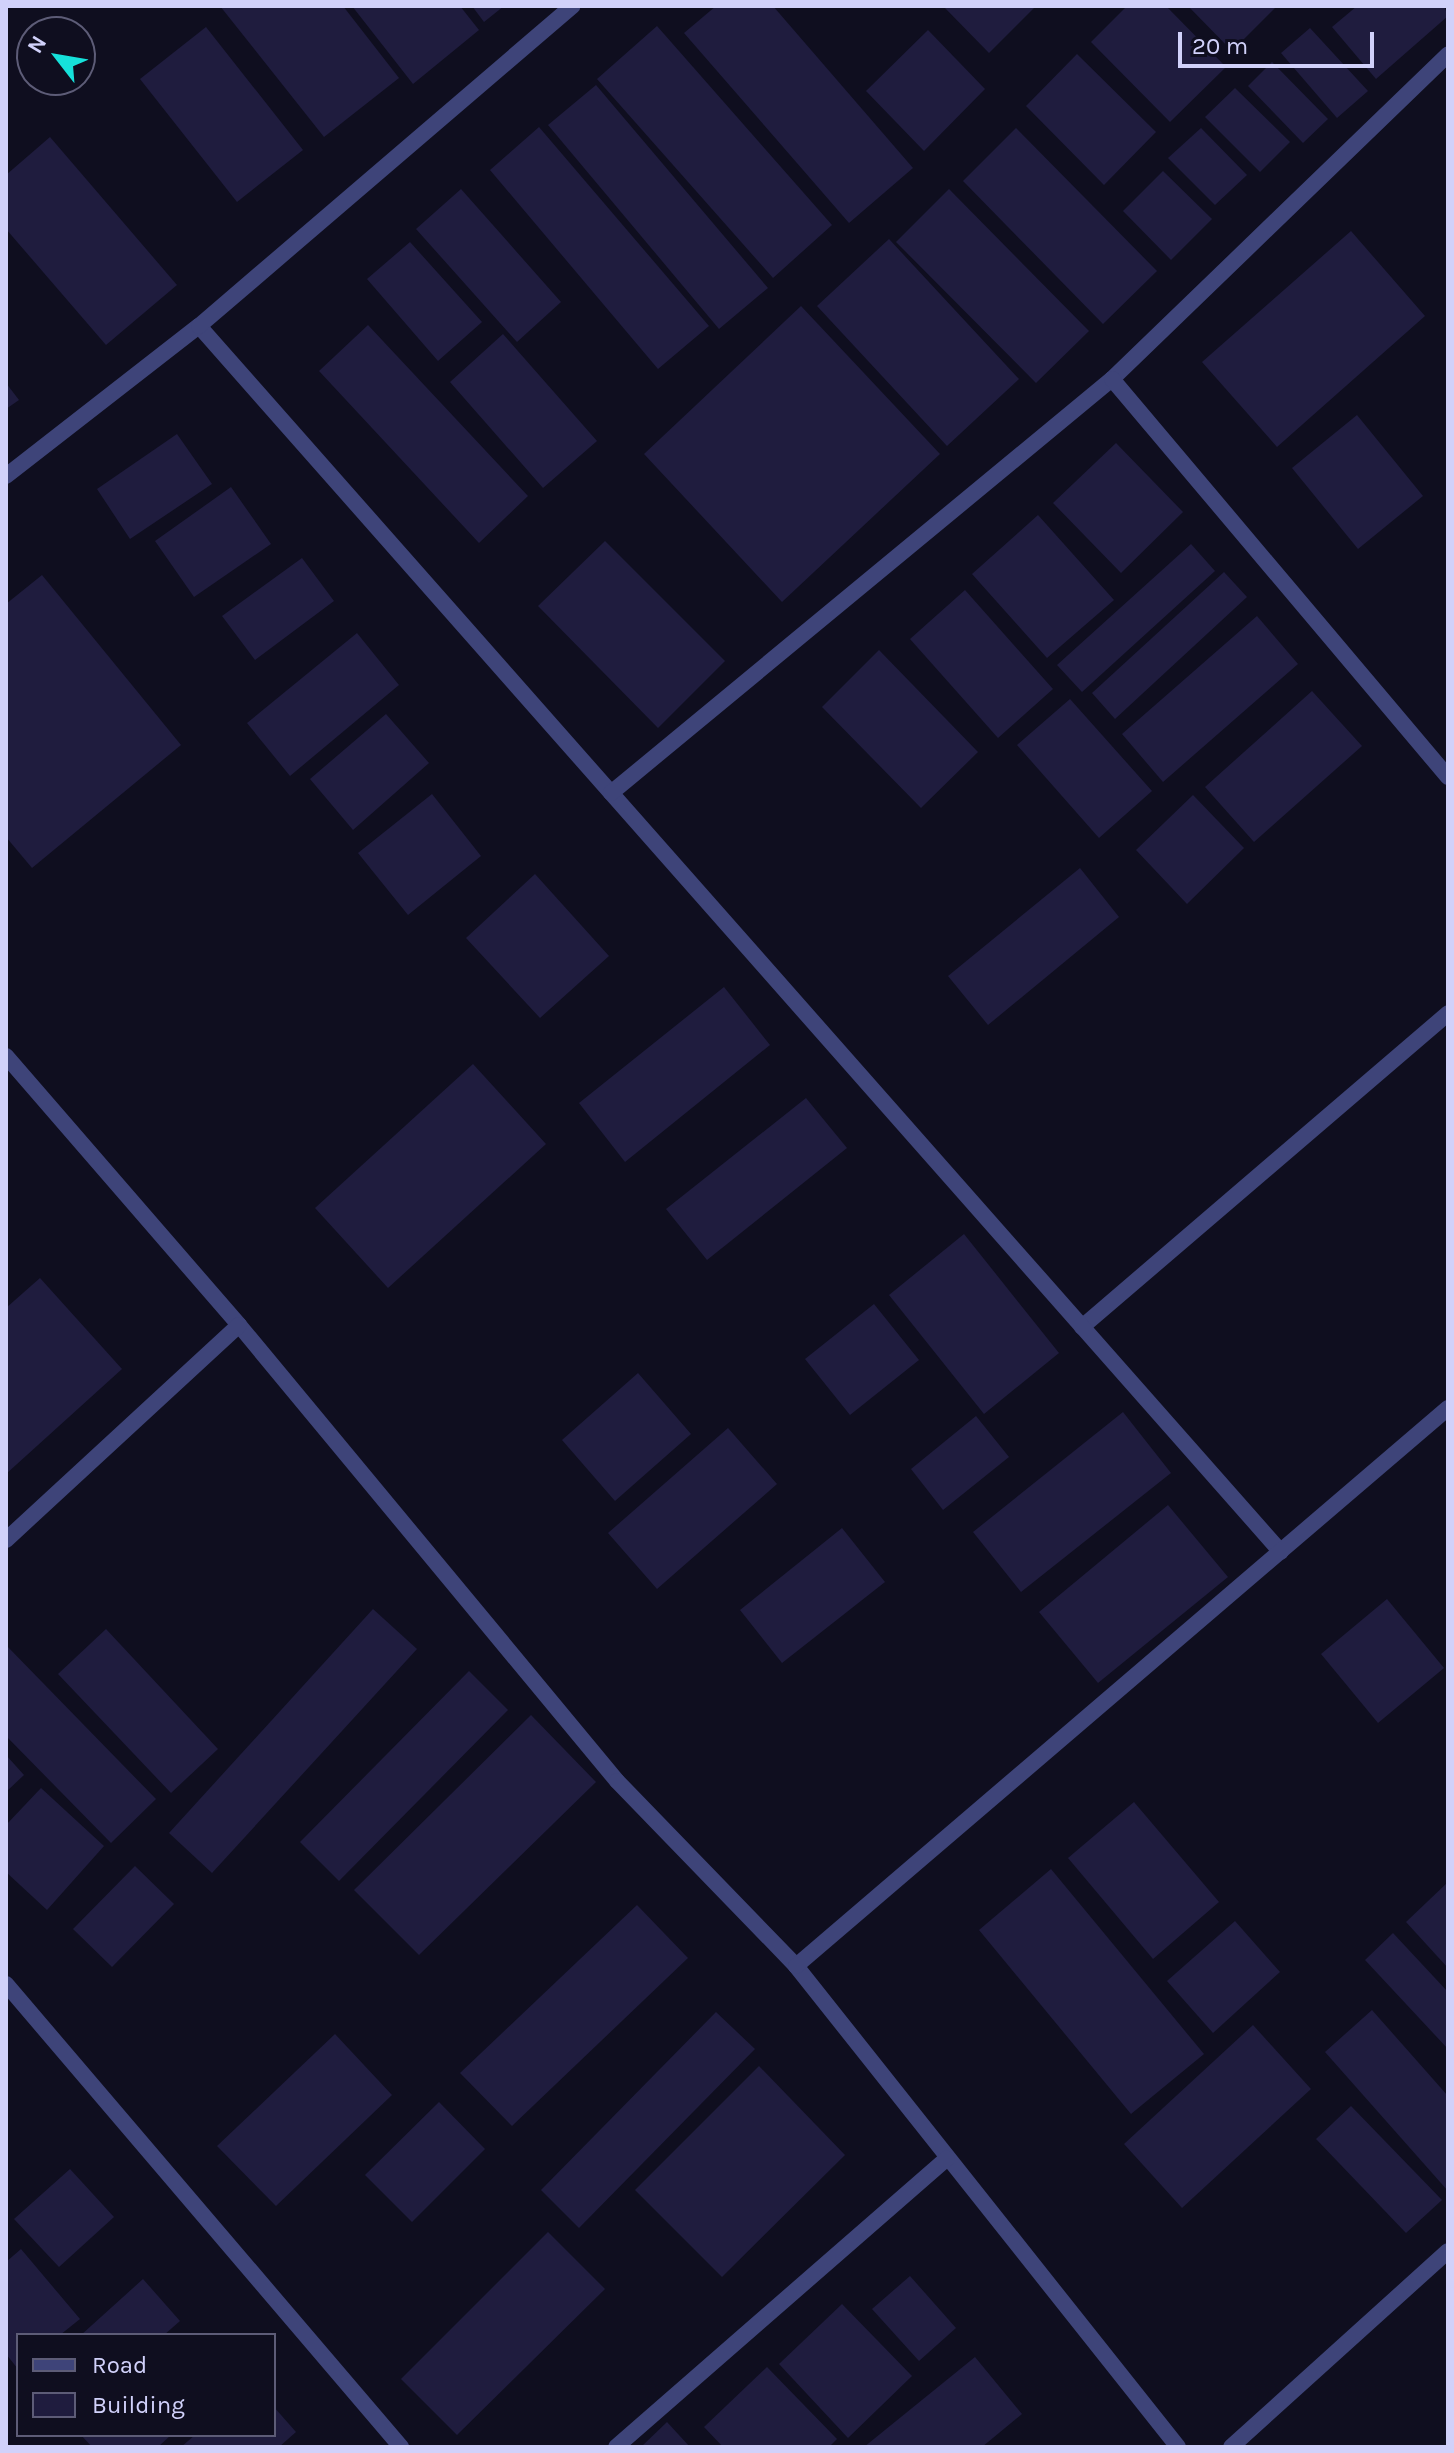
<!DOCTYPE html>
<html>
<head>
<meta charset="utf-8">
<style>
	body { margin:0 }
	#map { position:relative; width:1454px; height:2453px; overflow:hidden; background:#0f0e1f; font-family:Karla,sans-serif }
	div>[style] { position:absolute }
	.building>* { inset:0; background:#1f1c3e }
	.service>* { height:16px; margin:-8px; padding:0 8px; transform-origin:8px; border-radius:8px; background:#3e4479 }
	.minor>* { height:16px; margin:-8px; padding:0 8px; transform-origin:8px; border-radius:8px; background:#3e4479 }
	span { translate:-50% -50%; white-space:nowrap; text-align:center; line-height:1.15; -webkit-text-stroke:6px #0f0e1f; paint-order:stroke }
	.frame { position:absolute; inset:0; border:8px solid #d1d1fa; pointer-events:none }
	.legend { position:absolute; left:16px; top:2333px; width:260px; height:104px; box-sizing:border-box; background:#0f0e1f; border:2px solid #5d5c77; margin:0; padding:10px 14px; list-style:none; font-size:24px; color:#d1d1fa }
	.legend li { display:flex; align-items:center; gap:16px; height:40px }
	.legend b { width:40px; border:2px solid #5d5c77 }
	.north { position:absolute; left:16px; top:16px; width:80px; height:80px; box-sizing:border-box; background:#0f0e1f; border:2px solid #5d5c77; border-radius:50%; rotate:301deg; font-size:22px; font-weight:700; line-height:32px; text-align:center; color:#d1d1fa }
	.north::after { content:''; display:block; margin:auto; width:28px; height:36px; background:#16e1da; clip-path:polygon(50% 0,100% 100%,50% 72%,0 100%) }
	.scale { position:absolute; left:1178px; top:32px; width:196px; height:36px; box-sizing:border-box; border:4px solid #d1d1fa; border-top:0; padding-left:10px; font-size:24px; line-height:28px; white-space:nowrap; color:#d1d1fa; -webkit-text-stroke:6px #0f0e1f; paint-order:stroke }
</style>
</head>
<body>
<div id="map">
	<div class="building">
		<i style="clip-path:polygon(220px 6px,343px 6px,399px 78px,324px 137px)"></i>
		<i style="clip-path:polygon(352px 6px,460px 6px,479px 30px,413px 84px)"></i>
		<i style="clip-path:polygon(472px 6px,504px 6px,484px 22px)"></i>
		<i style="clip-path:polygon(716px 6px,773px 6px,913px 168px,849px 223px,684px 33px)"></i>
		<i style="clip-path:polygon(943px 6px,1036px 6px,989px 53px)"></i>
		<i style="clip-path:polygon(1127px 6px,1166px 6px,1226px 67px,1170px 122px,1091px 42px)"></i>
		<i style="clip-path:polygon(1188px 6px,1277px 6px,1232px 51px)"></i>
		<i style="clip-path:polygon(1357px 6px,1444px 6px,1448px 16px,1376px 79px,1332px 27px)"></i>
		<i style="clip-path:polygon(657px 26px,832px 225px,773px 278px,597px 79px)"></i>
		<i style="clip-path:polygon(206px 27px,303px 150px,237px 202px,140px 79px)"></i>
		<i style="clip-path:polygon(1310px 28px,1368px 91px,1337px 118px,1281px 53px)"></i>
		<i style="clip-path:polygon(928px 30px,985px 89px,924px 151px,866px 91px)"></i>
		<i style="clip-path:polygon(1077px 54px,1156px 132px,1104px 185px,1026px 106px)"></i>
		<i style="clip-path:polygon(1272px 62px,1328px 119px,1303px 143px,1248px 86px)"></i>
		<i style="clip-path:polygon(596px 85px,768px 288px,719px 329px,548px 125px)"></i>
		<i style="clip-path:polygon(1235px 88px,1290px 142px,1260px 172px,1205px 117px)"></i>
		<i style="clip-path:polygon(539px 127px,709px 326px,658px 369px,490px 170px)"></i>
		<i style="clip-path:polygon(1016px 128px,1157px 271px,1103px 324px,963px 181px)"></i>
		<i style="clip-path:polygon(1201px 128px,1247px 175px,1215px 205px,1168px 158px)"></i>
		<i style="clip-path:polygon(50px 137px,177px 285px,106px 345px,6px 229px,6px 175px)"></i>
		<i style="clip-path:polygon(1163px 171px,1212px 219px,1171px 260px,1123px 211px)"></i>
		<i style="clip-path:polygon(461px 189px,561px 302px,517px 342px,416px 229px)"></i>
		<i style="clip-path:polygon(949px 189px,1089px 331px,1036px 383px,896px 242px)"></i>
		<i style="clip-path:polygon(1351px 231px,1425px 316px,1277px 447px,1202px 362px)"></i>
		<i style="clip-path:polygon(889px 239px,1019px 379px,947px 446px,817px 306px)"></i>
		<i style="clip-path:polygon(410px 242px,482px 322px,438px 361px,367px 279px)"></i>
		<i style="clip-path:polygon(801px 306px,940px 454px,782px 602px,644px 454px)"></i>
		<i style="clip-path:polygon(368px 325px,528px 496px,479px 543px,319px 371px)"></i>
		<i style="clip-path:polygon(503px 334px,597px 441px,543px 488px,450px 382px)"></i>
		<i style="clip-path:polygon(6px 383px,19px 400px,6px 409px)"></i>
		<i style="clip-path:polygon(1357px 415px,1423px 496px,1358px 549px,1292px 468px)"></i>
		<i style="clip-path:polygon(177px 434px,212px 484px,130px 539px,97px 489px)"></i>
		<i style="clip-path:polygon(1116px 443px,1183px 512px,1121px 573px,1053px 503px)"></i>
		<i style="clip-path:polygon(231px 487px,271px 544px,194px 597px,155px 541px)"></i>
		<i style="clip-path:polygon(1038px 515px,1114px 600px,1047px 658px,972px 574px)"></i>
		<i style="clip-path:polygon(605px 541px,725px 661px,658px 728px,538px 606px)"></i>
		<i style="clip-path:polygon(1191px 544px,1215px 571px,1082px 692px,1057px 665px)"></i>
		<i style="clip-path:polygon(302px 558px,334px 601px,255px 660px,222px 616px)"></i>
		<i style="clip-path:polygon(1224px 572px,1247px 597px,1115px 719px,1092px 693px)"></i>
		<i style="clip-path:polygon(42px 575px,181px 745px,32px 868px,6px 837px,6px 604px)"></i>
		<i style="clip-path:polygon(965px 590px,1053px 689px,998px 738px,910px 639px)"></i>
		<i style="clip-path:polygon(1257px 616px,1298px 664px,1163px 782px,1122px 734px)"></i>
		<i style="clip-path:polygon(357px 633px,399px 685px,290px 776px,247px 723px)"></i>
		<i style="clip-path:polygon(879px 650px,978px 752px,921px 808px,822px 707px)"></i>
		<i style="clip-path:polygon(1312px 691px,1362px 746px,1254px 842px,1205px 787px)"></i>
		<i style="clip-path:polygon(1070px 699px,1152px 791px,1099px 838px,1017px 745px)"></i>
		<i style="clip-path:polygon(386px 714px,429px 763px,353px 830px,310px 779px)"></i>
		<i style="clip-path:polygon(432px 794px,481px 856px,408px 915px,358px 853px)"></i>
		<i style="clip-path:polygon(1193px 795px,1244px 848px,1187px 904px,1136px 850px)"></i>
		<i style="clip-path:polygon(1080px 868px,1119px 917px,988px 1025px,948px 976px)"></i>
		<i style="clip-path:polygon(535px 874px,609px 956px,540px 1018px,466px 938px)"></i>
		<i style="clip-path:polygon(724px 987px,770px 1045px,625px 1162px,579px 1103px)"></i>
		<i style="clip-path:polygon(473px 1064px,546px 1144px,388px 1288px,315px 1208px)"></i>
		<i style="clip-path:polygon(806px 1098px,847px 1148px,707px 1260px,666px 1209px)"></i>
		<i style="clip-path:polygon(964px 1234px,1059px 1353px,984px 1414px,889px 1295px)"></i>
		<i style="clip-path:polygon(40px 1278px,122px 1369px,6px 1474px,6px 1308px)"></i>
		<i style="clip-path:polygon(874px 1304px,919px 1360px,850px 1415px,805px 1359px)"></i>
		<i style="clip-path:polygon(638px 1373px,691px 1434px,615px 1501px,562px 1440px)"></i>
		<i style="clip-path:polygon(1123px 1412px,1171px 1473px,1021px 1592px,973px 1532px)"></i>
		<i style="clip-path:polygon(976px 1416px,1009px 1457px,943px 1510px,911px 1469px)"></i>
		<i style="clip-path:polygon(728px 1428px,777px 1484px,657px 1589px,608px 1533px)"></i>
		<i style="clip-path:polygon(1168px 1505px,1228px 1577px,1098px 1683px,1039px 1612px)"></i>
		<i style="clip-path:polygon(842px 1528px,885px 1582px,782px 1663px,740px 1610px)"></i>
		<i style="clip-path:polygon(1387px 1599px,1444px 1668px,1378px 1723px,1321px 1654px)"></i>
		<i style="clip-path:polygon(373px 1609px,417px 1649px,212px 1873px,169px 1833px)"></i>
		<i style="clip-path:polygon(106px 1629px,218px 1749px,171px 1793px,58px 1674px)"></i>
		<i style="clip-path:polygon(6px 1645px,156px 1799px,111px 1843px,6px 1736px)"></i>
		<i style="clip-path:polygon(469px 1671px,508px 1710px,339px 1881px,300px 1842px)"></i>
		<i style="clip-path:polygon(531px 1715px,596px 1782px,419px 1955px,354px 1890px)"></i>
		<i style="clip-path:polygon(6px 1755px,24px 1775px,6px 1792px)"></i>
		<i style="clip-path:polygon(41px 1788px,104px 1846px,47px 1910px,6px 1872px,6px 1825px)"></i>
		<i style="clip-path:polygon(1134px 1802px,1219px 1902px,1153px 1959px,1068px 1858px)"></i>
		<i style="clip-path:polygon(135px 1866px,174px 1904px,112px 1967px,73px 1929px)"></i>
		<i style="clip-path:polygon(1051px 1869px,1204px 2054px,1131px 2114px,979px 1930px)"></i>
		<i style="clip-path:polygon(1448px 1882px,1448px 1968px,1406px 1922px)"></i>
		<i style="clip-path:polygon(637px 1905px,688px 1958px,512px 2126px,460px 2073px)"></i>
		<i style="clip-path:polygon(1235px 1921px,1280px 1972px,1213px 2033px,1167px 1981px)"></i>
		<i style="clip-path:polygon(1393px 1933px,1448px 1992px,1448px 2049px,1365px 1960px)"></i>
		<i style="clip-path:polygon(1372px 2010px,1448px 2096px,1448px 2191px,1325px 2052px)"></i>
		<i style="clip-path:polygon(716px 2012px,755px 2049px,579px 2228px,541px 2190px)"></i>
		<i style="clip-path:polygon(1253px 2025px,1311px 2089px,1182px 2208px,1124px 2144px)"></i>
		<i style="clip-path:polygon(335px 2034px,392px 2095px,276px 2206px,217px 2146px)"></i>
		<i style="clip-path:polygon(759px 2066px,845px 2155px,722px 2277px,635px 2190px)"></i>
		<i style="clip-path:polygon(439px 2102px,485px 2149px,412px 2222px,365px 2175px)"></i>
		<i style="clip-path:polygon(1351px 2106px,1442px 2200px,1406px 2233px,1316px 2139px)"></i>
		<i style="clip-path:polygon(70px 2169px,114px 2217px,59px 2267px,14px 2219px)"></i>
		<i style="clip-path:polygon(548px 2232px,605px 2289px,457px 2435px,401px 2379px)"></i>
		<i style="clip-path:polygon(21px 2249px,80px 2319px,60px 2335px,18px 2335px,18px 2369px,6px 2354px,6px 2262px)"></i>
		<i style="clip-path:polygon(910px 2276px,956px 2328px,919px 2361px,872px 2309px)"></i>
		<i style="clip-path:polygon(143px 2279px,180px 2321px,164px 2335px,81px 2335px)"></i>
		<i style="clip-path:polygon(842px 2304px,912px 2376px,848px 2438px,779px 2364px)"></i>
		<i style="clip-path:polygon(975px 2357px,1022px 2414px,982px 2447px,864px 2447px)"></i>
		<i style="clip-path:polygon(767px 2367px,837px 2439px,829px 2447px,723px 2447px,704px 2427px)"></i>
		<i style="clip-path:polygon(274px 2407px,296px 2432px,279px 2447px,181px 2447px,195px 2435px,274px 2435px)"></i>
		<i style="clip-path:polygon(667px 2422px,690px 2447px,641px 2447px)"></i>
		<i style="clip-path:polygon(81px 2435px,171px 2435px,158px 2447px,92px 2447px)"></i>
	</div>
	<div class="service">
		<i style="left:1082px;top:1327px;width:482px;rotate:-40.6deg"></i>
	</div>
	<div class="minor">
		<i style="left:199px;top:326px;width:1635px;rotate:48.57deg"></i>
		<i style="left:1112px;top:379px;width:467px;rotate:-44deg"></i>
		<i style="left:6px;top:476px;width:244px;rotate:-37.9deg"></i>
		<i style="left:199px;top:326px;width:492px;rotate:-40.6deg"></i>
		<i style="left:611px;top:793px;width:650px;rotate:-39.57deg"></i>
		<i style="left:1112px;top:379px;width:521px;rotate:49.83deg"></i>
		<i style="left:6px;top:1056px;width:356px;rotate:49.1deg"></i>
		<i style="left:239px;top:1325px;width:592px;rotate:50.34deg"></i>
		<i style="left:617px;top:1781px;width:257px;rotate:45.9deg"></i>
		<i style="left:796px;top:1966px;width:614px;rotate:51.54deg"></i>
		<i style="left:6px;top:1540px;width:317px;rotate:-42.7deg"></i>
		<i style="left:796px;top:1966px;width:858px;rotate:-40.56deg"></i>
		<i style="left:6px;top:1984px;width:609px;rotate:49.53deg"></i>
		<i style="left:616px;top:2447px;width:439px;rotate:-41.1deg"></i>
		<i style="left:1231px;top:2447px;width:292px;rotate:-42.1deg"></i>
	</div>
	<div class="frame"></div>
	<ul class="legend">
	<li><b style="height:10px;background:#3e4479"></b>Road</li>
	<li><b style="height:22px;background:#1f1c3e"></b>Building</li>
	</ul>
	<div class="north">N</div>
	<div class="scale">20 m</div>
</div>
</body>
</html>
